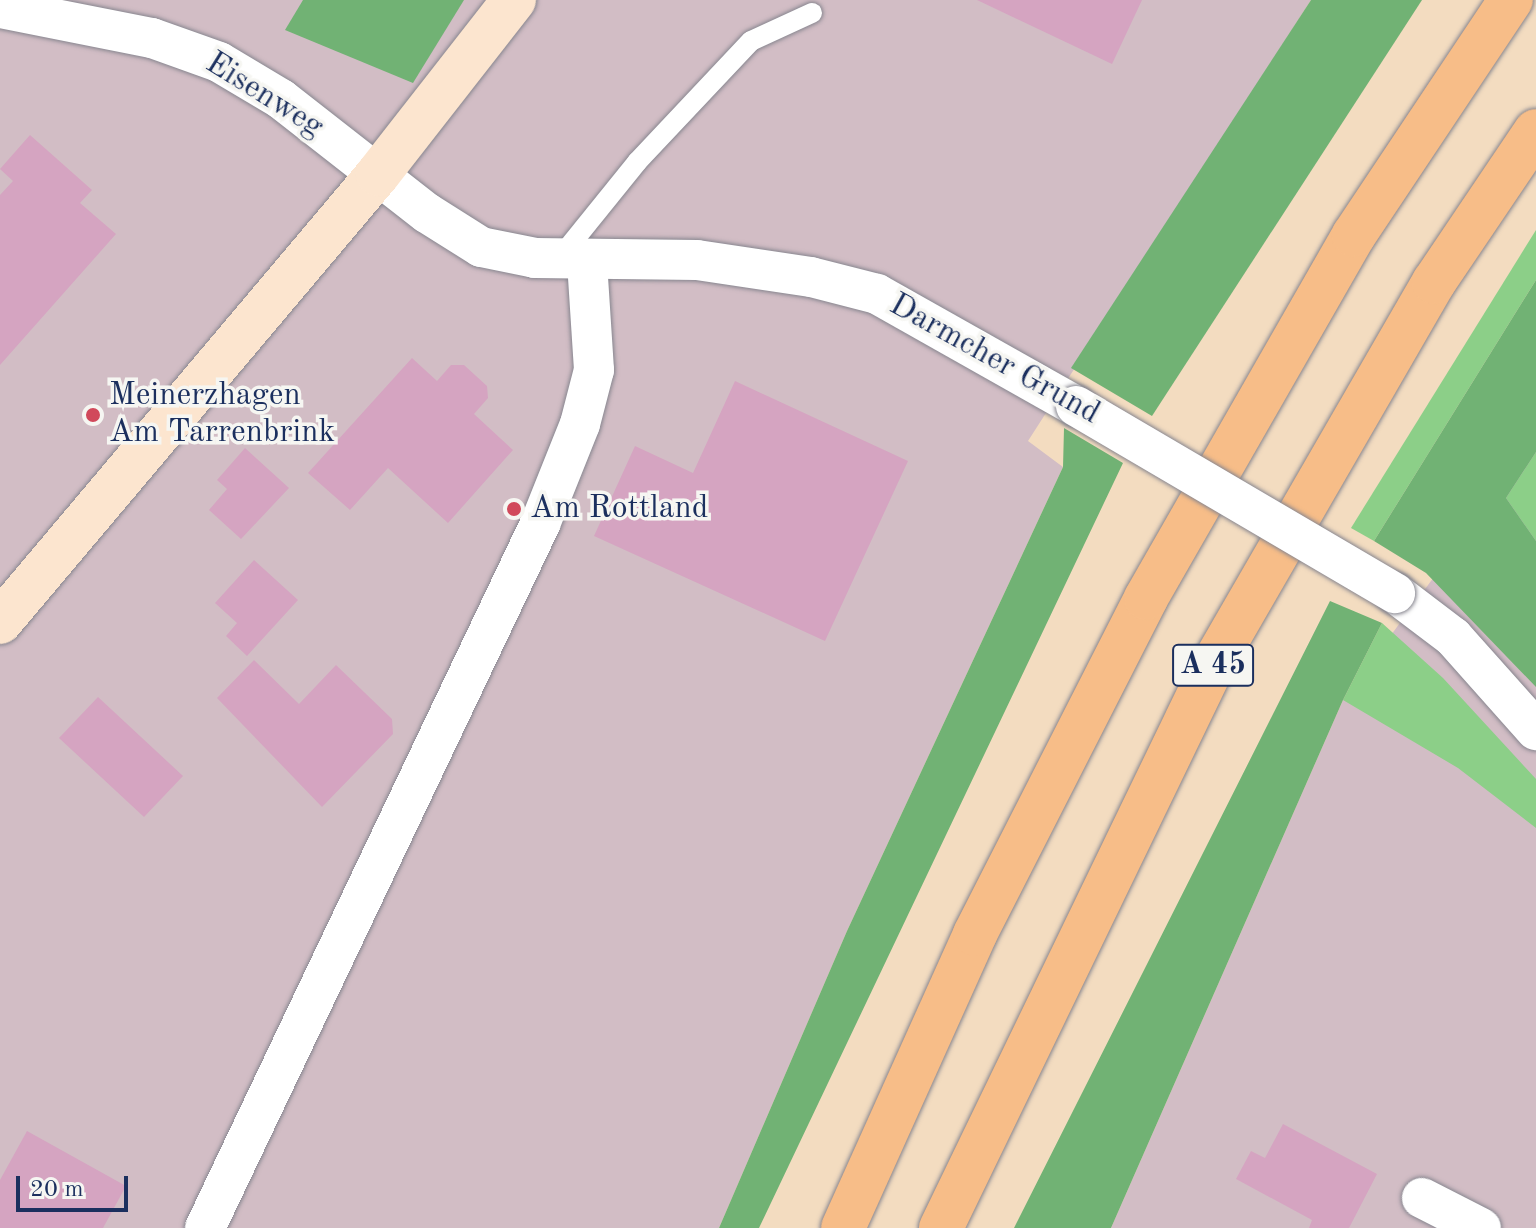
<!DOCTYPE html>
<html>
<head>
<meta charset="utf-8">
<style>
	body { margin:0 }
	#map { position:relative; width:1536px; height:1228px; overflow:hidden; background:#f3dcc0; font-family:"Old Standard TT",serif }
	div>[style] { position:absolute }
	.industrial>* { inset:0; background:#d2bdc5 }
	.green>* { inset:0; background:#8ccf88 }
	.forest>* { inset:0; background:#71b274 }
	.building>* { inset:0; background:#d5a4c1 }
	.roads { filter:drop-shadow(0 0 2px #87868f) drop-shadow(0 0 2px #87868f) }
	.lane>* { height:20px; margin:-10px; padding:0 10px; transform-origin:10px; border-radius:10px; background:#fff }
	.street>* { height:40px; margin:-20px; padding:0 20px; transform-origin:20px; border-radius:20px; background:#fff }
	.secondary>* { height:44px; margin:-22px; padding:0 22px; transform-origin:22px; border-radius:22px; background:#fce5cf }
	.highway>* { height:44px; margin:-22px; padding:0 22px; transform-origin:22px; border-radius:22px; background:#f7bd88 }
	.bridges { filter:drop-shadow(0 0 2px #87868f) drop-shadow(0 0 2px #87868f) }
	.street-bridge>* { height:40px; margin:-20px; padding:0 20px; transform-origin:20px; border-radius:20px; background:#fff }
	.dots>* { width:22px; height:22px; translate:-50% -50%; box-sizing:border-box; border:4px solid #f6f6f2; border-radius:50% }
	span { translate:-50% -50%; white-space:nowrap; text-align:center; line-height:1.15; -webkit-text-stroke:7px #f6f6f2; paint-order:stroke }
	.shield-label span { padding:2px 6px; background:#f6f6f2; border:2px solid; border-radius:6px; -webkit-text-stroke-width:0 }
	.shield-label { font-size:30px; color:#1b2f5e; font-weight:700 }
	.street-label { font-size:32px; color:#1b2f5e }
	.poi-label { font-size:32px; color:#1b2f5e }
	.left { translate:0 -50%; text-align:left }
	.scale { position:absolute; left:16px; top:1176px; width:112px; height:36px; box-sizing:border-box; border:4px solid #1b2f5e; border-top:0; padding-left:10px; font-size:24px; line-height:28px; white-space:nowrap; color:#1b2f5e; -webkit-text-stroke:6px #f6f6f2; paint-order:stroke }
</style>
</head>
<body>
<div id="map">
	<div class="industrial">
		<i style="clip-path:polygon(0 0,1311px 0,1028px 441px,1063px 467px,847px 931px,719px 1228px,0 1228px)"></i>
		<i style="clip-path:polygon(1536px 439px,1536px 1228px,1111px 1228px,1343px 700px)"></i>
	</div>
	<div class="green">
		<i style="clip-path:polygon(1536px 230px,1536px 280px,1374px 541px,1351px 528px)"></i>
		<i style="clip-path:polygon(1536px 452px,1536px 541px,1506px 498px)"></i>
		<i style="clip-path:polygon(1382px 623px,1443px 678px,1536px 779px,1536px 828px,1458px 768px,1343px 700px)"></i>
	</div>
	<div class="forest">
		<i style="clip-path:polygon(303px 0,464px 0,413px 83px,285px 30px)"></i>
		<i style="clip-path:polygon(1311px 0,1422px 0,1152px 416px,1071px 368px)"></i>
		<i style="clip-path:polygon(1536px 280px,1536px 452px,1506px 498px,1536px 541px,1536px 687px,1426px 573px,1374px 541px)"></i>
		<i style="clip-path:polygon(1064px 428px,1123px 463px,759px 1228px,719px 1228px,847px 931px,1063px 467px)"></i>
		<i style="clip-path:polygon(1330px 601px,1382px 623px,1343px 700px,1111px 1228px,1014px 1228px)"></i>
	</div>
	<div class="building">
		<i style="clip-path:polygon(977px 0,1142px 0,1112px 64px)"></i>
		<i style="clip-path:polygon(30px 135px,92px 190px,80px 203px,116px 234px,0 365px,0 195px,13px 181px,0 169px)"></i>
		<i style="clip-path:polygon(412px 358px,437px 381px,451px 365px,464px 365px,487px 386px,488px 398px,474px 414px,513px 450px,448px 523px,388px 468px,350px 510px,308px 473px)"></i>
		<i style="clip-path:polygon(735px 381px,908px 461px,825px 641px,594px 536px,635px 446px,693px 473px)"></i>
		<i style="clip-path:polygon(245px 448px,289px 488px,241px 539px,209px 510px,227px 489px,217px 480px)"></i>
		<i style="clip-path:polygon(254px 560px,298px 600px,247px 656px,226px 636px,237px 623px,215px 603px)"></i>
		<i style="clip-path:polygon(254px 660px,299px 704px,336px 665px,392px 719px,393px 734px,322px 807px,217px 698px)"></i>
		<i style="clip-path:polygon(98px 697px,183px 776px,144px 817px,59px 738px)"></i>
		<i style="clip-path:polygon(1283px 1124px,1377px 1174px,1349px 1228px,1309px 1228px,1312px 1220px,1236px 1179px,1251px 1151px,1265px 1158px)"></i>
		<i style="clip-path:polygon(27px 1131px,126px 1186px,103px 1228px,0 1228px,0 1180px)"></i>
	</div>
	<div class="roads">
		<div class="lane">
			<i style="left:558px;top:260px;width:126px;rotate:-51.1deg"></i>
			<i style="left:637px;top:162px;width:166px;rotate:-46.7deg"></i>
			<i style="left:751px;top:41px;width:67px;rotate:-24.7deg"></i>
		</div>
		<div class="street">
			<i style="left:0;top:8px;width:155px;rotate:11.2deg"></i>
			<i style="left:152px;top:38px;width:71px;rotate:19.7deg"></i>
			<i style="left:219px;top:62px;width:72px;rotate:30.8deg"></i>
			<i style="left:281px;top:99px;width:185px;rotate:38deg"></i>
			<i style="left:427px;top:213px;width:64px;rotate:32.2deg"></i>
			<i style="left:481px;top:247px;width:55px;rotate:11.5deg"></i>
			<i style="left:535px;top:258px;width:162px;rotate:0.7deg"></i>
			<i style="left:697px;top:260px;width:115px;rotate:8.5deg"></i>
			<i style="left:811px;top:277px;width:68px;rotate:14.4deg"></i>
			<i style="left:877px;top:294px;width:228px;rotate:29.4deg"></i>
			<i style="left:1395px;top:593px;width:73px;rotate:37.2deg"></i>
			<i style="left:1453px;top:637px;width:125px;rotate:48.3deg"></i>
			<i style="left:1422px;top:1198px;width:66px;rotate:27deg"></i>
			<i style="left:205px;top:1228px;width:780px;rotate:-64.55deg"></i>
			<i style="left:540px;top:524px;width:108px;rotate:-68.2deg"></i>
			<i style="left:580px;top:424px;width:56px;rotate:-75.5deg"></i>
			<i style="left:594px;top:370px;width:108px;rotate:-93.7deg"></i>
		</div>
		<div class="secondary">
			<i style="left:0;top:622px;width:586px;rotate:-49.84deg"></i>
			<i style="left:378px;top:174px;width:221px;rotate:-52deg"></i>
		</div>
		<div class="highway">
			<i style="left:843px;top:1228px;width:322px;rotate:-65.8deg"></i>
			<i style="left:975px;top:934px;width:377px;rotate:-63deg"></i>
			<i style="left:1146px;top:598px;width:418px;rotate:-60.2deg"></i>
			<i style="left:1354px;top:235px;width:283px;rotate:-56.3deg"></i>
			<i style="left:941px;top:1228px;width:630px;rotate:-64.21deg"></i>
			<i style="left:1215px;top:661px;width:438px;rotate:-60deg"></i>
			<i style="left:1434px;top:282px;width:182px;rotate:-56deg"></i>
		</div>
	</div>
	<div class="bridges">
		<div class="street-bridge">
			<i style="left:1076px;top:406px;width:370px;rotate:30.4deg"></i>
		</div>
	</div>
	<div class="dots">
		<i style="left:93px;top:415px;background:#d1495b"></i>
		<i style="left:514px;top:509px;background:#d1495b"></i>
	</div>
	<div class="shield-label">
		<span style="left:1213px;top:665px">A 45</span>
	</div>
	<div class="street-label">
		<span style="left:264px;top:96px;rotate:32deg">Eisenweg</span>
		<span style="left:994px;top:360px;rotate:29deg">Darmcher Grund</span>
	</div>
	<div class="poi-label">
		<span class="left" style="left:109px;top:415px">Meinerzhagen<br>Am Tarrenbrink</span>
		<span class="left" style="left:530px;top:509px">Am Rottland</span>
	</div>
	<div class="scale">20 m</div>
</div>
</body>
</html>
